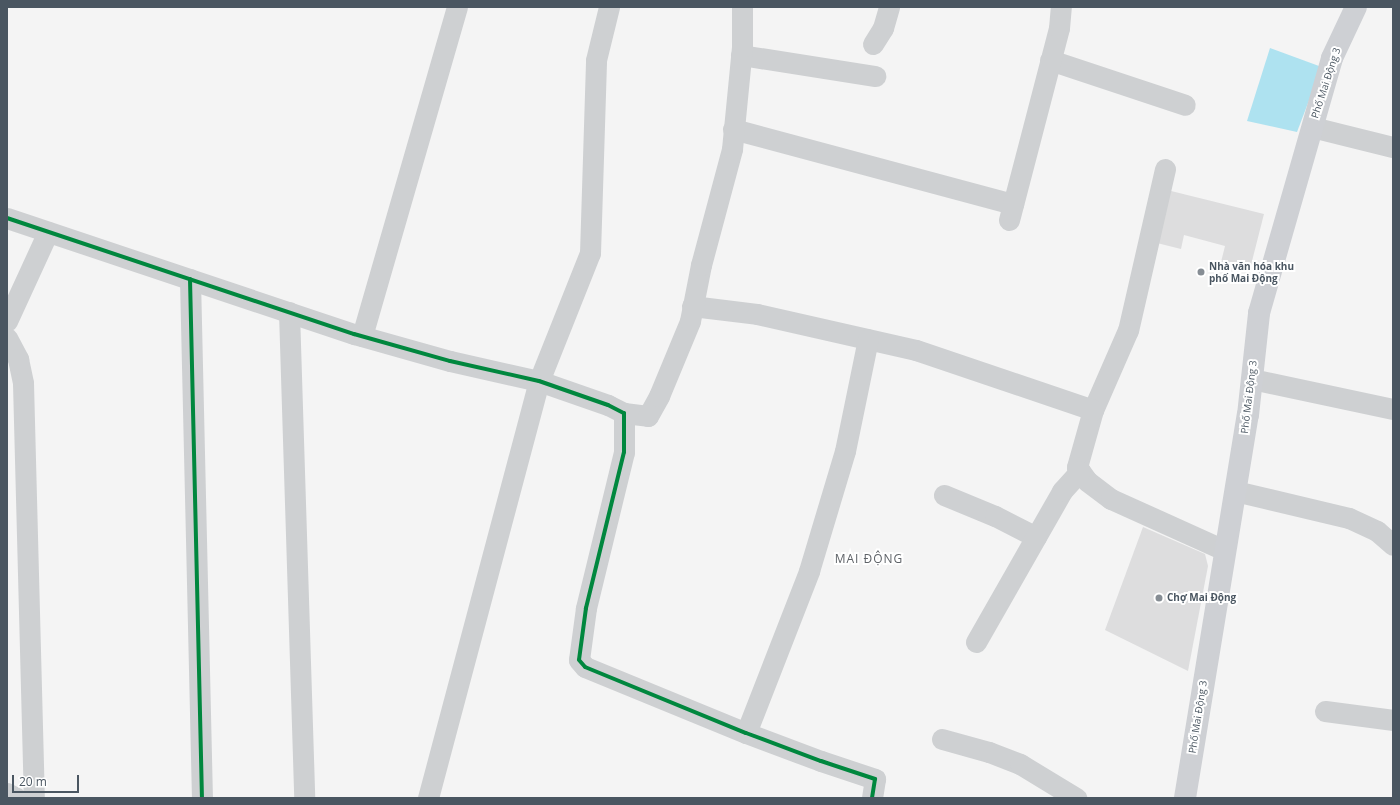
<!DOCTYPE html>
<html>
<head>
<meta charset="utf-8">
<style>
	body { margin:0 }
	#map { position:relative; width:1400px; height:805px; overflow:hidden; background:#f4f4f4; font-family:"Open Sans",sans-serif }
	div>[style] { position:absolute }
	.water>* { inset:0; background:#aee2f0 }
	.building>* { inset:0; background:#ddddde }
	.street>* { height:21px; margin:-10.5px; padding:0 10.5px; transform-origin:10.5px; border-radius:10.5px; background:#ced0d2 }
	.secondary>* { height:22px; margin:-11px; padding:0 11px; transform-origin:11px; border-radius:11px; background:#ced0d4 }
	.cycleway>* { height:4px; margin:-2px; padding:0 2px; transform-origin:2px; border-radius:2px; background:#00873e }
	.dots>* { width:11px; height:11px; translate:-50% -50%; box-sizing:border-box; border:2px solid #fff; border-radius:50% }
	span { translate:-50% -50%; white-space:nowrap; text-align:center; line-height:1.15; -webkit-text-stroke:4px #fff; paint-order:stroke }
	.street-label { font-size:10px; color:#4a5661 }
	.poi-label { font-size:10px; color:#4a5661; font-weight:700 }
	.left { translate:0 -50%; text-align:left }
	.quarter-label { font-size:12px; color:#5f6368; letter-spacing:1px }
	.frame { position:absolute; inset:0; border:8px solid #4a5661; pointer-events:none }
	.scale { position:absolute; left:12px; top:775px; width:67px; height:18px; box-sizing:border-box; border:2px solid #4a5661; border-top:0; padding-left:5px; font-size:12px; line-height:14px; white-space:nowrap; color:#4a5661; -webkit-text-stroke:3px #fff; paint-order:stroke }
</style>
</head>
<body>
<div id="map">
	<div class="water">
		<i style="clip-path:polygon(1270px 48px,1319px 66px,1321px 69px,1297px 132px,1247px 121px)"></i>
	</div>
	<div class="building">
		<i style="clip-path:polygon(1167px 190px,1264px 214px,1250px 269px,1221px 262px,1225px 246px,1184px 235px,1181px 249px,1153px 242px)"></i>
		<i style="clip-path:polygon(1143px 527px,1205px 554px,1208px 566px,1188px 671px,1105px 630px)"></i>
	</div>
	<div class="street">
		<i style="left:873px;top:44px;width:19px;rotate:-58deg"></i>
		<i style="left:883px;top:28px;width:22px;rotate:-74deg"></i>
		<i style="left:741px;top:55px;width:136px;rotate:8.9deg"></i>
		<i style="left:1050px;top:60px;width:142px;rotate:18.4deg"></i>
		<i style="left:1312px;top:127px;width:83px;rotate:13.9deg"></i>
		<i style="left:733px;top:129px;width:290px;rotate:15deg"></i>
		<i style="left:1165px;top:169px;width:165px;rotate:102.9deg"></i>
		<i style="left:1128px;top:330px;width:87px;rotate:113.6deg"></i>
		<i style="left:1093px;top:410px;width:59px;rotate:105.7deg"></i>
		<i style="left:1077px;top:467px;width:17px;rotate:54deg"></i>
		<i style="left:1087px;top:481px;width:30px;rotate:37deg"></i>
		<i style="left:1111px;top:499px;width:124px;rotate:24.3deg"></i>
		<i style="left:7px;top:218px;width:366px;rotate:18.5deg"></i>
		<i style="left:354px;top:334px;width:100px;rotate:15.7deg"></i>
		<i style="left:450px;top:361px;width:91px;rotate:12.7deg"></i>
		<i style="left:539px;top:381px;width:73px;rotate:19.2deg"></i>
		<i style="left:608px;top:405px;width:18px;rotate:27deg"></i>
		<i style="left:624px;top:413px;width:39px;rotate:90deg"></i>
		<i style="left:624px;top:452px;width:161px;rotate:103.7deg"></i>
		<i style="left:586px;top:608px;width:52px;rotate:97.7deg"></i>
		<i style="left:579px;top:660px;width:9px;rotate:49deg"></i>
		<i style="left:585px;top:667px;width:174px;rotate:22.3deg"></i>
		<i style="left:746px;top:733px;width:80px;rotate:20.5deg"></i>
		<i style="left:821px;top:761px;width:57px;rotate:18.4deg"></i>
		<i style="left:875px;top:779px;width:19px;rotate:99deg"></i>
		<i style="left:1009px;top:220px;width:198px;rotate:-75.4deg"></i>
		<i style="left:1059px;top:28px;width:21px;rotate:-85deg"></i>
		<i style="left:190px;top:279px;width:519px;rotate:88.68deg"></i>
		<i style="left:692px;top:306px;width:65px;rotate:7deg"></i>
		<i style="left:757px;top:314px;width:163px;rotate:12.8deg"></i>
		<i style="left:916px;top:350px;width:187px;rotate:18.7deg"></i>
		<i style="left:289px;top:312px;width:486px;rotate:88.2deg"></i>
		<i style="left:7px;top:321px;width:98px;rotate:-65.3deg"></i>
		<i style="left:362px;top:336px;width:342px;rotate:-73.9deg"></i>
		<i style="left:7px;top:338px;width:24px;rotate:62deg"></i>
		<i style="left:18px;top:359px;width:25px;rotate:78deg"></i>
		<i style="left:23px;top:383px;width:415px;rotate:88.5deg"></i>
		<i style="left:1252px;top:379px;width:144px;rotate:12deg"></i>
		<i style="left:624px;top:413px;width:24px;rotate:7deg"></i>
		<i style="left:648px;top:416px;width:23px;rotate:-61deg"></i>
		<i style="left:659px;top:396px;width:81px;rotate:-67.5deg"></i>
		<i style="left:690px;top:321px;width:57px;rotate:-78.9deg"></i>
		<i style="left:701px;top:265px;width:120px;rotate:-75deg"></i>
		<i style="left:732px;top:149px;width:102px;rotate:-84.4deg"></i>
		<i style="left:742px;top:47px;width:40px;rotate:-90deg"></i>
		<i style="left:1235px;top:491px;width:117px;rotate:13.3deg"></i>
		<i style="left:1349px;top:518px;width:31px;rotate:25deg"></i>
		<i style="left:1377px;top:531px;width:21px;rotate:41deg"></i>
		<i style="left:944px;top:495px;width:55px;rotate:22.4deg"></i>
		<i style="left:995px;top:516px;width:46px;rotate:27.1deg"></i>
		<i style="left:976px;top:642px;width:174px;rotate:-60.3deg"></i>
		<i style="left:1062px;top:491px;width:27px;rotate:-48deg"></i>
		<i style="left:1325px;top:711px;width:69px;rotate:7.5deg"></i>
		<i style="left:746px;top:733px;width:174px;rotate:-68.7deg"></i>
		<i style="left:809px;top:571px;width:125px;rotate:-73.3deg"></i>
		<i style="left:845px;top:451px;width:114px;rotate:-78.4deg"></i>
		<i style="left:942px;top:739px;width:49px;rotate:15.5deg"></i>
		<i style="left:989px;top:752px;width:33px;rotate:21deg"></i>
		<i style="left:1020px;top:764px;width:66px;rotate:31.3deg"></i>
		<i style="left:7px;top:793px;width:11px;rotate:27deg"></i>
		<i style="left:428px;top:798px;width:432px;rotate:-75.1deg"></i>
		<i style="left:539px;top:381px;width:138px;rotate:-68.3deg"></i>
		<i style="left:590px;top:253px;width:193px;rotate:-88.2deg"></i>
		<i style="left:596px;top:60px;width:55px;rotate:-76.2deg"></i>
	</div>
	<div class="secondary">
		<i style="left:1185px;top:798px;width:388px;rotate:-80.7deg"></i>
		<i style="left:1248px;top:415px;width:103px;rotate:-83.8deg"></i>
		<i style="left:1259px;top:313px;width:265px;rotate:-74deg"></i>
		<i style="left:1332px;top:58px;width:56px;rotate:-64.8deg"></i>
	</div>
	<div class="cycleway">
		<i style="left:7px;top:218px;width:366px;rotate:18.5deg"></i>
		<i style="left:354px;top:334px;width:100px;rotate:15.7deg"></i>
		<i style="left:450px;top:361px;width:91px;rotate:12.7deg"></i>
		<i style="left:539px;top:381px;width:73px;rotate:19.2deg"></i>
		<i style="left:608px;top:405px;width:18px;rotate:27deg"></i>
		<i style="left:624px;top:413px;width:39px;rotate:90deg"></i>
		<i style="left:624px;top:452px;width:161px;rotate:103.7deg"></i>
		<i style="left:586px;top:608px;width:52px;rotate:97.7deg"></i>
		<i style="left:579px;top:660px;width:9px;rotate:49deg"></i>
		<i style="left:585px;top:667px;width:174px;rotate:22.3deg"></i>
		<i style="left:746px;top:733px;width:80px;rotate:20.5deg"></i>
		<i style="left:821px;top:761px;width:57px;rotate:18.4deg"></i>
		<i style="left:875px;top:779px;width:19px;rotate:99deg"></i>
		<i style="left:190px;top:279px;width:519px;rotate:88.68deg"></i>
	</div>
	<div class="dots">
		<i style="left:1201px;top:272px;background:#868d94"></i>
		<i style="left:1159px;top:598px;background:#868d94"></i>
	</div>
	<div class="street-label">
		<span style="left:1326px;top:83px;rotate:-72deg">Phố Mai Động 3</span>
		<span style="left:1249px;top:397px;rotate:-83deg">Phố Mai Động 3</span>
		<span style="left:1198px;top:717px;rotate:-81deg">Phố Mai Động 3</span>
	</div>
	<div class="poi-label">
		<span class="left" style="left:1209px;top:272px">Nhà văn hóa khu<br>phố Mai Động</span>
		<span class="left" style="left:1167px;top:598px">Chợ Mai Động</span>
	</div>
	<div class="quarter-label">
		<span style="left:869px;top:559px">MAI ĐỘNG</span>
	</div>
	<div class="frame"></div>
	<div class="scale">20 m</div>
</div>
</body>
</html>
